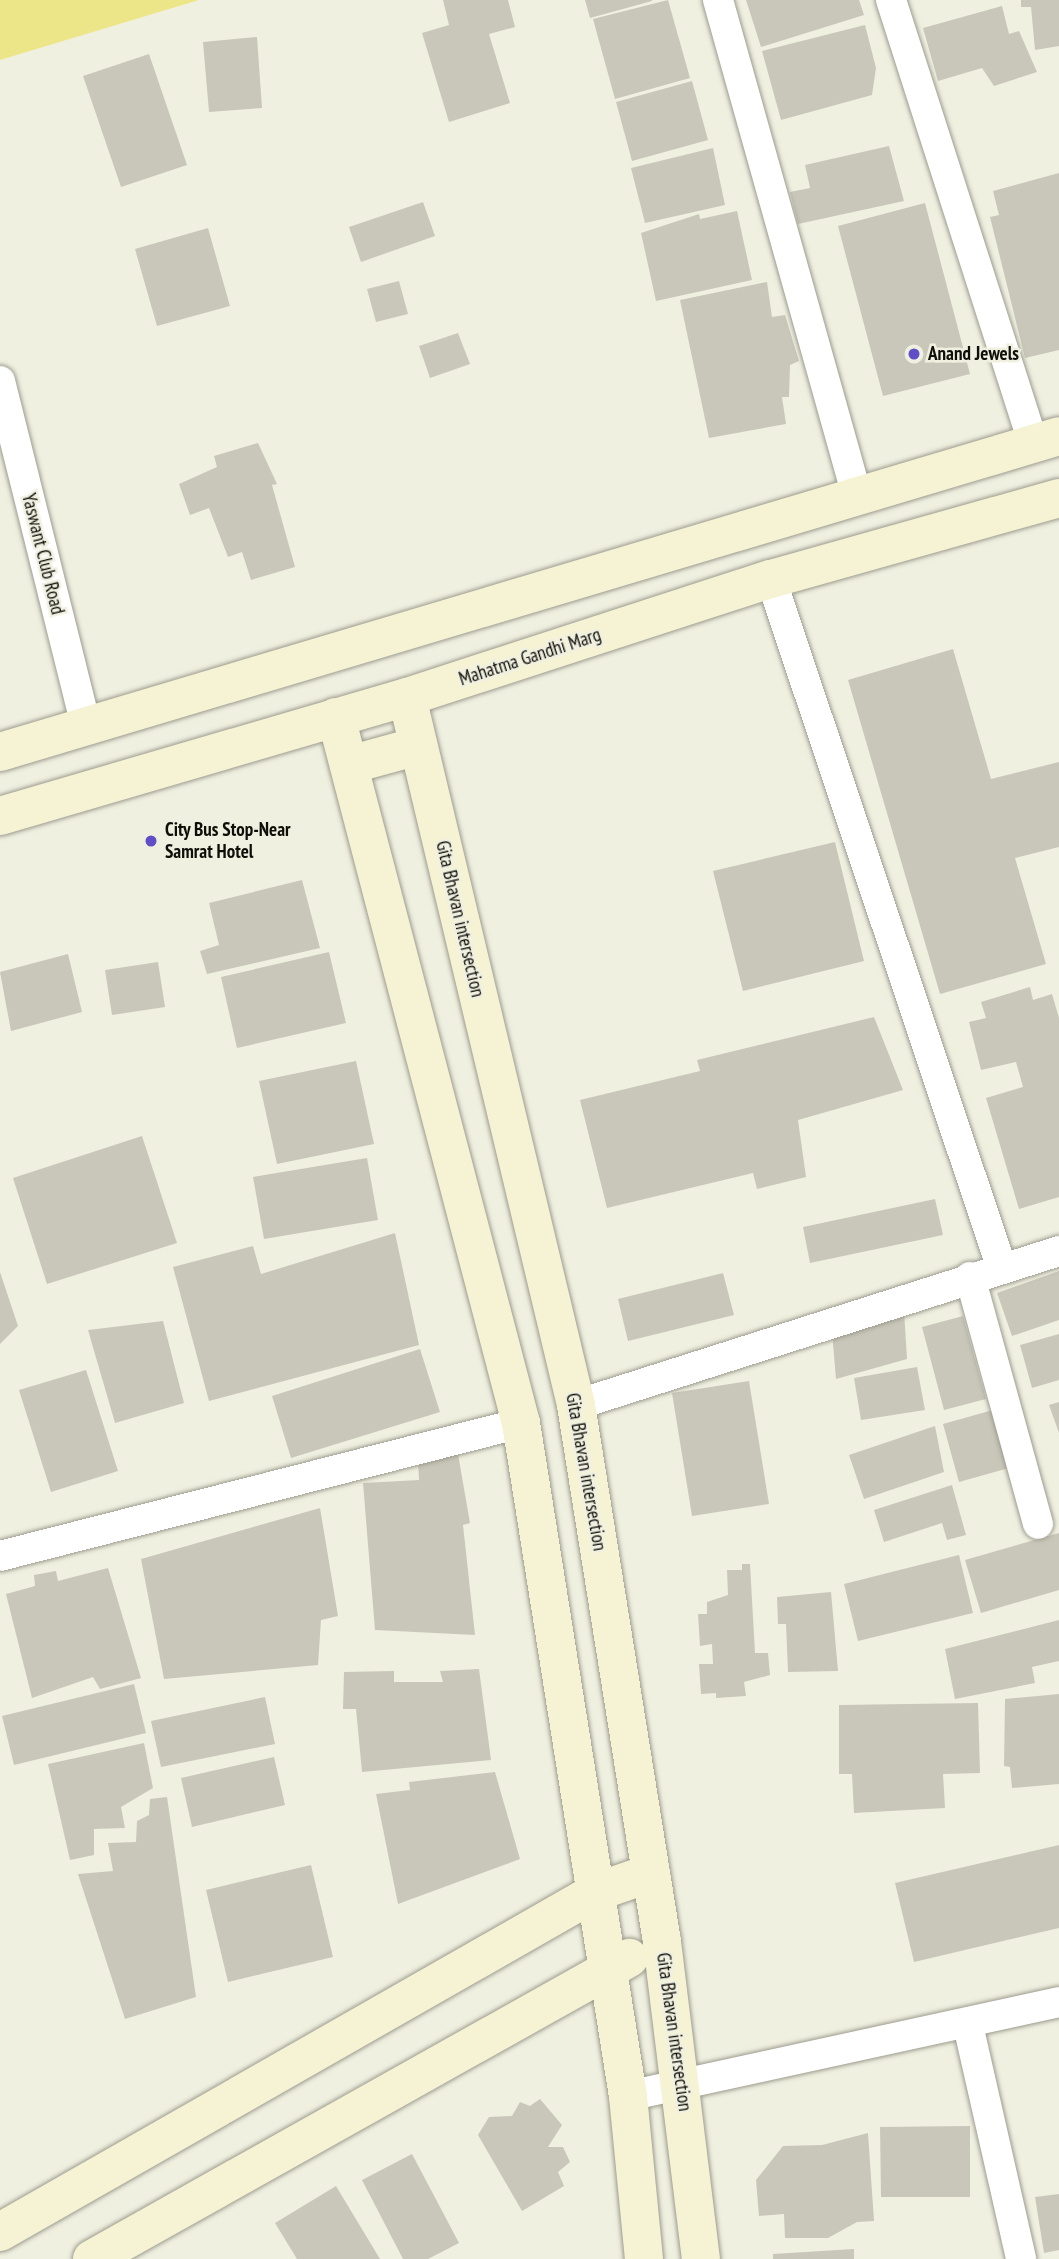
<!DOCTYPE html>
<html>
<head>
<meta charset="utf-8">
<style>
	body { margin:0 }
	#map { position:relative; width:1059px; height:2259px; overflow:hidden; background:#f0f0e1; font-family:"PT Sans Narrow",sans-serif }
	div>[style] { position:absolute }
	.green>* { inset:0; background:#ede689 }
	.building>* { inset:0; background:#c8c7b9 }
	.roads { filter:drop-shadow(0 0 2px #9d9c8f) drop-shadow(0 0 2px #9d9c8f) }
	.street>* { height:30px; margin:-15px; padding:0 15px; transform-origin:15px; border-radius:15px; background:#fff }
	.secondary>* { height:38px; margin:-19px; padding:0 19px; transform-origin:19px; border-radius:19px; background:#f6f3d4 }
	.dots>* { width:19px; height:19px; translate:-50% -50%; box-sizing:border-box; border:4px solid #f0f0e1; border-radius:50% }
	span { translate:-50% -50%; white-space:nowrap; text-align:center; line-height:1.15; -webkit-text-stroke:5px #f0f0e1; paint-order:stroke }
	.poi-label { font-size:19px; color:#0f0f0a; font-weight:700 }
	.left { translate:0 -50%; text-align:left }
	.street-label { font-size:19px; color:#0f0f0a }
</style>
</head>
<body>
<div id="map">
	<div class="green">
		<i style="clip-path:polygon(0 0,199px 0,0 60px)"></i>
	</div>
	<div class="building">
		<i style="clip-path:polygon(443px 0,508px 0,515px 27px,489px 34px,510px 103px,449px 122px,422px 33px,449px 25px)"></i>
		<i style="clip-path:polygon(585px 0,652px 0,652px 1px,590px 18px)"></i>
		<i style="clip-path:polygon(668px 0,690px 78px,615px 99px,593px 19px)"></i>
		<i style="clip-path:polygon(746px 0,859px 0,864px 15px,761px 47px)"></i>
		<i style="clip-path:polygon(1021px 0,1059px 0,1059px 46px,1035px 50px,1031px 7px,1021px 7px)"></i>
		<i style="clip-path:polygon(1002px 6px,1009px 34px,1019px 31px,1037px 72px,994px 86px,982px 68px,938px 81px,923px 28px)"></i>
		<i style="clip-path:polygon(865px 25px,876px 68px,872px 95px,781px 120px,762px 51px)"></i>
		<i style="clip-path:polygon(257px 37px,262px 108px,209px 112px,203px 42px)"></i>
		<i style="clip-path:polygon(149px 54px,187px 165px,121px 187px,83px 76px)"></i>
		<i style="clip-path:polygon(692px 81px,708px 140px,632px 161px,616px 102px)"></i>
		<i style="clip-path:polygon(889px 146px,904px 201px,798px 224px,790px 192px,810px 188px,805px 165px)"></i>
		<i style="clip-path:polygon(713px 148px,725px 205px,645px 223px,631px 168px)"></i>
		<i style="clip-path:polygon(1059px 173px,1059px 350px,1025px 358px,990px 217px,999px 215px,993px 191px)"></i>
		<i style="clip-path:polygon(423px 202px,435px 236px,361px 262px,349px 227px)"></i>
		<i style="clip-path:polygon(925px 203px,970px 374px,883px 396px,838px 226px)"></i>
		<i style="clip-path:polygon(737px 211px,752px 280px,656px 301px,641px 233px,699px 214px,700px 219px)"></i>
		<i style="clip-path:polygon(208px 228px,230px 306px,157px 326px,135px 249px)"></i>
		<i style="clip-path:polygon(399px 281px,408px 314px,376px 322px,367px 289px)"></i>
		<i style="clip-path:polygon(767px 282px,772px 317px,785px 315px,799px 361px,790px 365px,789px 397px,782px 397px,786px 424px,709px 438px,680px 300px)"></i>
		<i style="clip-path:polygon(458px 333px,470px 364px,430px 378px,419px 346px)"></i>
		<i style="clip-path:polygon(258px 443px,277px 484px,272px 485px,295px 567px,251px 580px,242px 552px,228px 557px,209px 508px,190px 515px,179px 484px,217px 467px,214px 456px)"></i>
		<i style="clip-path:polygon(953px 649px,991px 779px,1059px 762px,1059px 847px,1015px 858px,1046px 964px,940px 994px,848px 680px)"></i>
		<i style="clip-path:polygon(835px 842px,864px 961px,743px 991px,713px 871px)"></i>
		<i style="clip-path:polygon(302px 880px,320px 948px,207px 974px,200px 951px,219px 945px,209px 903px)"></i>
		<i style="clip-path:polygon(329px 952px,346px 1023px,237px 1048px,221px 977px)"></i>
		<i style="clip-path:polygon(68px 954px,82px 1012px,11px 1031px,0 972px)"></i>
		<i style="clip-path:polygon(158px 962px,165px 1007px,112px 1015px,105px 970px)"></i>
		<i style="clip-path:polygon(1030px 987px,1033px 1000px,1052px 994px,1059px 1018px,1059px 1197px,1019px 1209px,986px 1098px,1023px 1087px,1016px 1062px,981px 1070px,969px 1022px,986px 1018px,981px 1002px)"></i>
		<i style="clip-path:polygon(874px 1017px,903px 1090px,798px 1120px,806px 1177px,757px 1189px,753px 1173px,607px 1208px,580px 1100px,700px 1071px,697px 1060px)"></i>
		<i style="clip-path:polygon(356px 1061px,374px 1144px,277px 1164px,259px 1081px)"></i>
		<i style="clip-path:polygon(142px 1136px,177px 1243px,47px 1284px,13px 1178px)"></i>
		<i style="clip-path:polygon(367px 1158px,378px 1220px,264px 1239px,253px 1177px)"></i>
		<i style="clip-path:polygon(935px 1199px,943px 1235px,810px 1263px,803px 1227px)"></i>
		<i style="clip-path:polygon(395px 1233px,419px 1345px,209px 1401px,173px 1267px,253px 1246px,261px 1274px)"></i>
		<i style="clip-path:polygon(1059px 1271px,1059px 1320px,1012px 1336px,997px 1293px)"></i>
		<i style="clip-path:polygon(0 1272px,18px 1326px,0 1344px)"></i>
		<i style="clip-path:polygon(723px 1273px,734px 1315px,628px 1341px,618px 1299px)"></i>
		<i style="clip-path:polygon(904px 1311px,907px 1359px,836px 1379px,832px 1332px)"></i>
		<i style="clip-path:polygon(963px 1316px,986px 1399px,944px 1410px,922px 1327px)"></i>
		<i style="clip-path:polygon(163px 1321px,184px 1403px,115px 1423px,88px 1330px)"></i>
		<i style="clip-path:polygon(1059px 1334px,1059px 1380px,1032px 1388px,1020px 1345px)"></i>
		<i style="clip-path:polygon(420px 1349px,440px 1412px,291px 1458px,272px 1396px)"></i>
		<i style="clip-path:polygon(917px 1367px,925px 1410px,861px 1420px,854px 1378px)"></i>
		<i style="clip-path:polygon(86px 1370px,118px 1471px,51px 1492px,19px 1390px)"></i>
		<i style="clip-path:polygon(749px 1381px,769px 1504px,692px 1516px,672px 1393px)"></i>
		<i style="clip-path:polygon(1059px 1402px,1059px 1433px,1049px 1405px)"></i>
		<i style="clip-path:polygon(993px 1410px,1009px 1468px,959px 1482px,943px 1424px)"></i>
		<i style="clip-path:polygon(935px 1426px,944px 1472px,864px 1499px,849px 1455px)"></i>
		<i style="clip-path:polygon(458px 1454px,470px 1523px,463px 1525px,475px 1635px,375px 1630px,363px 1483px,419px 1480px,418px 1461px)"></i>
		<i style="clip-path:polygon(952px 1485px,966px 1535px,947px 1540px,942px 1523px,884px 1542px,874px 1510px)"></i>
		<i style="clip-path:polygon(320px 1508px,338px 1616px,321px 1620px,318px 1665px,164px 1679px,141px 1559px)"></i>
		<i style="clip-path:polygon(1059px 1533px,1059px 1590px,981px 1613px,965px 1560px)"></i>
		<i style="clip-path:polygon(959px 1555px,973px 1613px,858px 1641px,844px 1584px)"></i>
		<i style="clip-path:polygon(742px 1564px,750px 1564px,755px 1653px,768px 1653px,770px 1675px,744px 1682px,746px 1696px,716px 1698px,716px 1693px,701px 1694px,699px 1664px,713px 1664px,712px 1644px,700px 1646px,698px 1614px,707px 1614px,707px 1602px,728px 1595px,727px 1570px,742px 1570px)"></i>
		<i style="clip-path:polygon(108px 1568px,141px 1678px,100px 1689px,93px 1677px,32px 1698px,6px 1594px,35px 1586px,34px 1575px,56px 1571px,58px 1581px)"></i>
		<i style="clip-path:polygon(831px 1592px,838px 1671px,788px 1672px,786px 1624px,778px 1624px,777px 1597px)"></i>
		<i style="clip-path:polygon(1059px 1620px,1059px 1661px,1032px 1667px,1035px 1683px,955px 1699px,945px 1649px)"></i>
		<i style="clip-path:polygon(479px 1669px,491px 1760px,362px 1772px,356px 1709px,343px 1709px,344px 1672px,394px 1671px,394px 1682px,443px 1682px,440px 1671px)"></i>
		<i style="clip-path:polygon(134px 1684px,146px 1733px,14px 1765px,2px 1716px)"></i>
		<i style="clip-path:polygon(1059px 1694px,1059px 1784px,1012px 1788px,1010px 1767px,1004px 1766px,1005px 1699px)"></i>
		<i style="clip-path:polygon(265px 1697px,275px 1744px,161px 1767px,151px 1721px)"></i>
		<i style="clip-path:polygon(978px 1703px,980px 1773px,943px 1774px,945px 1808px,854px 1813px,852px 1774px,839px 1774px,839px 1705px)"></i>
		<i style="clip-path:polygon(144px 1743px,153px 1788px,121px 1807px,125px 1828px,94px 1829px,94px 1855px,70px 1860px,48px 1764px)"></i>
		<i style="clip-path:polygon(274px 1757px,285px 1805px,192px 1827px,181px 1778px)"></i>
		<i style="clip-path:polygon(495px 1772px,520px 1859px,398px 1904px,376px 1794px,410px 1790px,409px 1782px)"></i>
		<i style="clip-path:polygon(167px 1797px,196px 1997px,125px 2019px,78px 1874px,113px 1871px,108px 1843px,136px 1842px,137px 1821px,149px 1815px,150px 1799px)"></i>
		<i style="clip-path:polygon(1059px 1845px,1059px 1928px,914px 1962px,895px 1883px)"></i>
		<i style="clip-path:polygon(311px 1865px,333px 1957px,228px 1982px,206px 1890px)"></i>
		<i style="clip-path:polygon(540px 2099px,562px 2125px,548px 2147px,563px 2147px,570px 2162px,558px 2172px,564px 2186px,522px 2211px,478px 2135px,489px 2117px,512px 2116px,520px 2102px,530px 2106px)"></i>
		<i style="clip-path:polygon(970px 2126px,970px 2197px,881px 2197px,880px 2127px)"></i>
		<i style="clip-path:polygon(868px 2133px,874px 2221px,857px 2222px,828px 2238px,785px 2238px,784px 2214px,759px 2216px,756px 2180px,783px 2146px,822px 2145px)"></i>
		<i style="clip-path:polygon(412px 2154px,459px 2243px,428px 2259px,403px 2259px,362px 2180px)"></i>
		<i style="clip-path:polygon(336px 2186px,380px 2259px,297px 2259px,275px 2223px)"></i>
		<i style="clip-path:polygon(1059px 2194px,1059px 2250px,1044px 2253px,1035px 2197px)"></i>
		<i style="clip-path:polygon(854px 2249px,854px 2259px,773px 2259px,773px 2254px)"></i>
	</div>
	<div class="roads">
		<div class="street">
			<i style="left:718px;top:0;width:515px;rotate:74.34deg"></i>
			<i style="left:891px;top:0;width:465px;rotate:72.2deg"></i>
			<i style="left:0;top:381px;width:357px;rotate:76deg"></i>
			<i style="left:771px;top:579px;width:724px;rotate:71.49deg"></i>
			<i style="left:970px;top:1277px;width:256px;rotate:74.6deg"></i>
			<i style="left:576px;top:1405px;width:507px;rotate:-17.68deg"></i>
			<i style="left:0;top:1556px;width:538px;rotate:-14.32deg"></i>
			<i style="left:968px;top:2025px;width:240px;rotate:77.2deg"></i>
			<i style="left:628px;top:2096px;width:441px;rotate:-12.3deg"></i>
		</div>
		<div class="secondary">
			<i style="left:407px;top:697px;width:728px;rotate:76.57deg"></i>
			<i style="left:576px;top:1405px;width:544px;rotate:80.9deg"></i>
			<i style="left:662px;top:1942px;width:319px;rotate:83deg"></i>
			<i style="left:336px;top:717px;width:730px;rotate:75.32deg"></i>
			<i style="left:521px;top:1423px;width:681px;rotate:80.97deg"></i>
			<i style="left:628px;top:2096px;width:164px;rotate:84.4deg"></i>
			<i style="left:0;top:752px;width:1105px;rotate:-16.61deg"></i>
			<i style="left:349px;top:765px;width:72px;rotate:-15.4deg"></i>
			<i style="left:0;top:816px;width:424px;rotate:-16.3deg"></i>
			<i style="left:407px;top:697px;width:383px;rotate:-18deg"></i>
			<i style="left:771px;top:579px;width:299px;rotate:-15.7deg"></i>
			<i style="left:0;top:2232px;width:686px;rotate:-29.7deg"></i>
			<i style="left:596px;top:1892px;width:58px;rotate:-19.1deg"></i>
			<i style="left:92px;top:2259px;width:616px;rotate:-29.27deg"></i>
		</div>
	</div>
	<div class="dots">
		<i style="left:914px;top:354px;background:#5f4ec7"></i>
		<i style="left:151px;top:841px;background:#5f4ec7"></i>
	</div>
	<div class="poi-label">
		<span class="left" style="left:928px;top:354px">Anand Jewels</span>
		<span class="left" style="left:165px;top:841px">City Bus Stop-Near<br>Samrat Hotel</span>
	</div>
	<div class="street-label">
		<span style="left:43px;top:554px;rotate:76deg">Yaswant Club Road</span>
		<span style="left:530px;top:657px;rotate:-18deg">Mahatma Gandhi Marg</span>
		<span style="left:460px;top:919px;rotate:77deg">Gita Bhavan intersection</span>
		<span style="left:586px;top:1472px;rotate:80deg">Gita Bhavan intersection</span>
		<span style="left:674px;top:2032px;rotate:82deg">Gita Bhavan intersection</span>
	</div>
</div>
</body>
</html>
